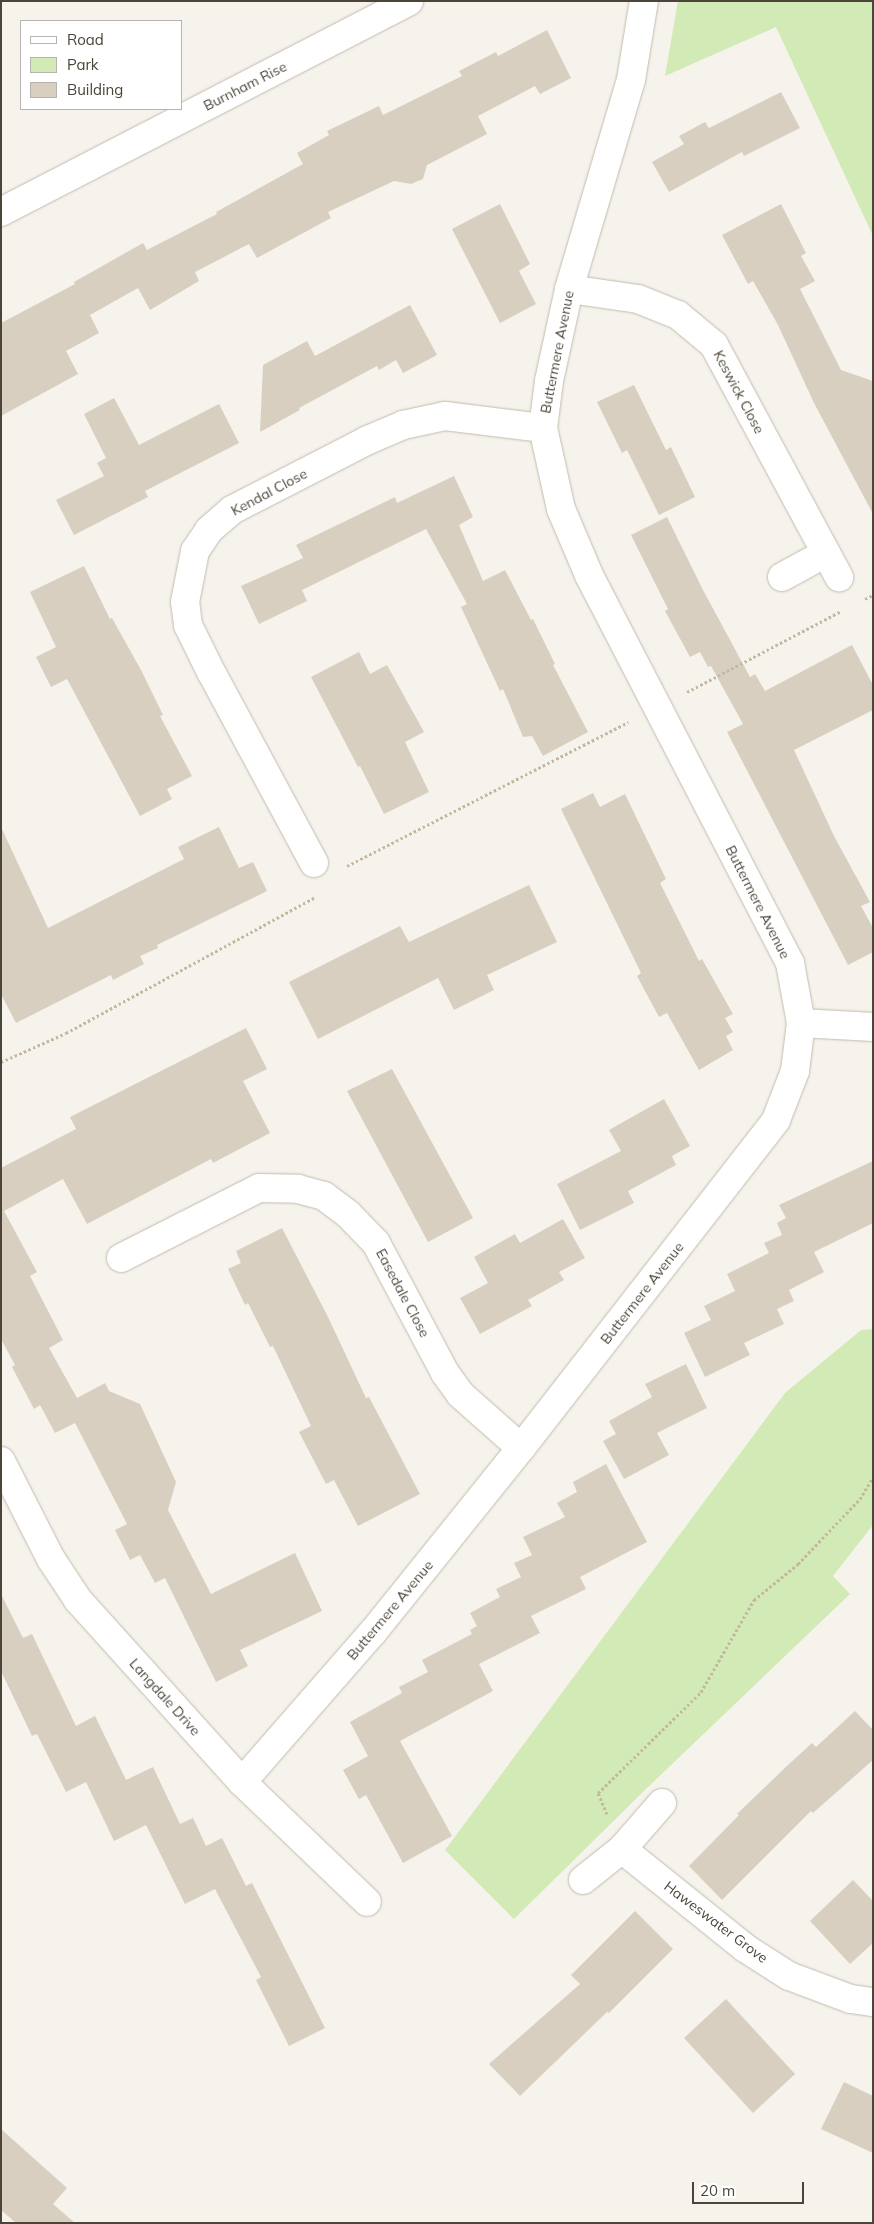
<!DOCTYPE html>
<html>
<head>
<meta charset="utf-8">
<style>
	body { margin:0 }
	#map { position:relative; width:874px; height:2224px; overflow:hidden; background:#f6f3ec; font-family:Mulish,sans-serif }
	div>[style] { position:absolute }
	.green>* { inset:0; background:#d2eab5 }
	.building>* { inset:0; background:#d8cfc1 }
	.path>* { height:3px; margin-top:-1.5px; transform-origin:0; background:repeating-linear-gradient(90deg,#c4b79f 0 2.5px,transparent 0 5px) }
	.roads { filter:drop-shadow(0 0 1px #c2bbae) drop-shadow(0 0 1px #c2bbae) }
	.street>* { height:28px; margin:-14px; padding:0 14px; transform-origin:14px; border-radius:14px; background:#fff }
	span { translate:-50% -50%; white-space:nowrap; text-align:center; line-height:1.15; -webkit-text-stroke:4px #fff; paint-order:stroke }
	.street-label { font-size:14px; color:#4b4439 }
	.frame { position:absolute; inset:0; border:2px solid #4b4439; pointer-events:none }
	.legend { position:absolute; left:20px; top:20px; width:162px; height:90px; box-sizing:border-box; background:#fff; border:1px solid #b7b4b0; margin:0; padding:6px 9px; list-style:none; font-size:15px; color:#4b4439 }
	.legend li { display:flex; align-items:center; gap:10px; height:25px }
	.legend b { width:25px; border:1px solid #b7b4b0 }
	.scale { position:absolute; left:692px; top:2182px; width:112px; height:22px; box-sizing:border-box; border:2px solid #4b4439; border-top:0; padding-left:6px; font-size:15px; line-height:18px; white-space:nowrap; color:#4b4439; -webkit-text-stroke:4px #fff; paint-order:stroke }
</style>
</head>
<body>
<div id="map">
	<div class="green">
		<i style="clip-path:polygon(678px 1px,873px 1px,873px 236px,776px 27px,665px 76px)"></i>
		<i style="clip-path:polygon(873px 1329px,873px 1525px,833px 1576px,850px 1594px,647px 1788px,514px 1919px,445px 1850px,785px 1393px,861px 1330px)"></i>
	</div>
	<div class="building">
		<i style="clip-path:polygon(547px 30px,571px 78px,540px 94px,535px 86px,478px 116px,487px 134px,427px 165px,423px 179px,411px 184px,394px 181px,328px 212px,331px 218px,257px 258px,249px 244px,195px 272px,199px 281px,150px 310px,138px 288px,90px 315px,99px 333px,66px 351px,78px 374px,1px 416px,1px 323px,75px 284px,74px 282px,143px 243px,147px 250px,217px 214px,216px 212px,303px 164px,297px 153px,329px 135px,327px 131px,379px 106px,383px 115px,462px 76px,459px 71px,496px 52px,498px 56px)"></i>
		<i style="clip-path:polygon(781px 92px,800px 128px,744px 156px,742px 152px,669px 192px,652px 162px,684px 144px,679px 136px,705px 122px,709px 128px)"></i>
		<i style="clip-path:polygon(500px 204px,530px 264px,519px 271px,536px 304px,500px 323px,452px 229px)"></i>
		<i style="clip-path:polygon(781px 204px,806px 253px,801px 256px,815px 281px,800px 289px,841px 370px,873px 381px,873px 514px,814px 403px,778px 325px,753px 281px,748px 284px,722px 235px)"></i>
		<i style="clip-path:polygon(410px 305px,437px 355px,403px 373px,396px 360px,379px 370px,377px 366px,299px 408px,300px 410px,260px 432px,263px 365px,307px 341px,315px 356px)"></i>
		<i style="clip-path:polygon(634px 385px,666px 450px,671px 447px,695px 497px,659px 515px,627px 450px,622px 453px,597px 402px)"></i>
		<i style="clip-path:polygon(114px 398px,139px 445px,219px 404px,239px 443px,145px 491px,148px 497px,74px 535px,56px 500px,104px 476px,97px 463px,106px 458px,84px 414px)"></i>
		<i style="clip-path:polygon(454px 476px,473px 517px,459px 525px,483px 581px,505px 570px,531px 620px,533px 619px,555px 664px,553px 665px,588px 732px,543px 756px,532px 736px,523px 737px,503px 689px,500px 691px,461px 607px,467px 604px,426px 529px,302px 590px,307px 601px,259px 624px,241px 586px,303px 558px,296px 545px,395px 497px,397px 503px)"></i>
		<i style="clip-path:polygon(667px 517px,703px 590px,750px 677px,755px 674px,765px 691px,852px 645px,873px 685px,873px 710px,794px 750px,834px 836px,870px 902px,861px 906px,873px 928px,873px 952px,848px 965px,727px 732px,743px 724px,711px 666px,708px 667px,700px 652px,690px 657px,665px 611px,668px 609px,631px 535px)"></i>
		<i style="clip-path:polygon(84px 566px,110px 619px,112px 618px,141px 670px,163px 715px,160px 716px,192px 776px,167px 789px,172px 799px,140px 816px,67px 679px,51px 687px,36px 657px,56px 647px,30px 592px)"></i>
		<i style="clip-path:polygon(359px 652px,370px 674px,387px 665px,424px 732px,405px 742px,429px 792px,384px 814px,360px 766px,358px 767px,311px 677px)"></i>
		<i style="clip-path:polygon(593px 793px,600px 807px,625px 794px,666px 879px,660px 883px,699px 961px,702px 959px,733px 1014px,725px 1018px,733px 1032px,726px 1036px,733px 1050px,699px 1070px,667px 1013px,659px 1017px,637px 976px,641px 973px,561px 809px)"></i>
		<i style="clip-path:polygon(1px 827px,48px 928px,184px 859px,178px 847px,219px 827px,239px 868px,253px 862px,267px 891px,157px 945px,158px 948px,140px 956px,144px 964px,113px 980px,111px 975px,16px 1023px,1px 994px)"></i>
		<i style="clip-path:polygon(529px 885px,557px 942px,487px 975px,494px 990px,454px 1010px,438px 978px,318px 1039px,289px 982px,400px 926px,409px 942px)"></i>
		<i style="clip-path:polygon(246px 1028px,267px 1069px,243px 1081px,270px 1133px,213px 1163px,211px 1159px,87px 1224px,63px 1179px,4px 1211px,37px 1272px,30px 1276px,63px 1340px,49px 1348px,77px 1398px,105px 1383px,109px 1391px,140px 1404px,176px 1482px,168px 1510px,211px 1594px,295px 1553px,322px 1611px,240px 1650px,248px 1666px,216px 1682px,165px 1578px,155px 1583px,140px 1555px,130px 1560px,115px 1530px,127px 1524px,75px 1423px,55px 1433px,40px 1405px,34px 1409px,12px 1367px,15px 1365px,1px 1339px,1px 1168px,76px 1129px,70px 1117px)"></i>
		<i style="clip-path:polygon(392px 1069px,473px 1218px,428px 1242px,347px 1091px)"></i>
		<i style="clip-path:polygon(664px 1099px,690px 1146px,672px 1156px,676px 1165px,628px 1191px,634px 1203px,580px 1230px,557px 1184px,621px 1151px,609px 1130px)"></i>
		<i style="clip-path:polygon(873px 1161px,873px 1223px,814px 1252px,824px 1272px,789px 1290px,794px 1301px,777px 1309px,784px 1324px,744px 1343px,750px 1355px,705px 1377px,684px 1333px,711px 1320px,704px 1306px,735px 1291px,727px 1274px,769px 1253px,764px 1243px,782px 1235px,777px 1223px,786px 1218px,779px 1205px)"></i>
		<i style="clip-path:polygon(563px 1219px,585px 1258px,559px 1272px,564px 1280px,528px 1300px,532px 1306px,480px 1334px,460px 1298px,488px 1283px,474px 1257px,515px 1234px,520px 1243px)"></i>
		<i style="clip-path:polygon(282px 1228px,328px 1317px,366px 1398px,369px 1397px,420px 1494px,358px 1526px,334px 1480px,326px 1484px,299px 1432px,311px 1426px,273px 1346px,270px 1347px,248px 1303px,245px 1305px,228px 1269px,241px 1263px,236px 1251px)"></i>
		<i style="clip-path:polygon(686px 1364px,707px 1408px,657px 1433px,669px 1455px,624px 1479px,603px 1441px,616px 1434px,609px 1421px,652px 1397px,645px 1384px)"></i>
		<i style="clip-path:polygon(606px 1464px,647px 1542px,580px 1577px,586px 1589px,531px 1616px,540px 1633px,479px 1664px,493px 1691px,400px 1741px,452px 1836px,403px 1863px,366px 1795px,359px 1799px,343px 1770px,368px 1756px,350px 1722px,402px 1693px,399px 1687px,428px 1672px,422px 1660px,472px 1634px,470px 1630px,477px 1626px,470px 1613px,500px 1597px,496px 1589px,521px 1577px,514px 1563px,532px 1555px,523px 1537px,565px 1517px,557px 1503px,577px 1492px,573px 1482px)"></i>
		<i style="clip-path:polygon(1px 1594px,23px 1638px,32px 1634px,76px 1726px,95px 1716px,126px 1780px,153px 1767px,180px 1824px,193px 1818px,206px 1846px,222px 1838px,246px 1886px,252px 1883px,325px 2028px,289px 2046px,256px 1980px,261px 1977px,215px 1889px,185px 1904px,146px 1825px,114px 1841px,86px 1782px,66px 1792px,37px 1734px,32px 1736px,1px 1671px)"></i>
		<i style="clip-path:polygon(855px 1711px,873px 1730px,873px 1760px,813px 1813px,811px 1811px,722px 1900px,689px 1866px,739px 1815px,737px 1814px,788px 1765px,812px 1743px,816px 1747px)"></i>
		<i style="clip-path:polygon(853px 1880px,873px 1901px,873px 1943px,850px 1964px,810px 1921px)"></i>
		<i style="clip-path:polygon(635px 1911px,673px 1949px,609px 2013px,607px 2012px,520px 2096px,489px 2064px,580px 1984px,571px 1975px)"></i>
		<i style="clip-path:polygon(726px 1999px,795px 2074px,753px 2113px,684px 2038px)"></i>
		<i style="clip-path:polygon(844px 2082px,873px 2096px,873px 2153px,821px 2129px)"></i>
		<i style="clip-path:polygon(1px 2129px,67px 2188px,53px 2204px,75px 2223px,16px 2223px,1px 2210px)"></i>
	</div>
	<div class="path">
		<i style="left:865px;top:599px;width:9px;rotate:-27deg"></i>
		<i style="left:687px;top:692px;width:174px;rotate:-27.7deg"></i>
		<i style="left:347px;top:866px;width:316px;rotate:-27.1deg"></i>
		<i style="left:1px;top:1062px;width:71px;rotate:-24deg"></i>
		<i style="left:66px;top:1033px;width:284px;rotate:-28.6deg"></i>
		<i style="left:607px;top:1814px;width:23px;rotate:-113deg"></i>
		<i style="left:598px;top:1793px;width:144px;rotate:-44.4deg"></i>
		<i style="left:701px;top:1692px;width:106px;rotate:-60.1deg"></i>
		<i style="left:754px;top:1600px;width:57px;rotate:-39.3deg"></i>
		<i style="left:798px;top:1564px;width:90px;rotate:-46.4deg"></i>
		<i style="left:860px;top:1499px;width:26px;rotate:-59deg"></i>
	</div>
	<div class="roads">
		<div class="street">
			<i style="left:1px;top:212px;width:459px;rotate:-27.3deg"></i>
			<i style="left:569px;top:289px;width:70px;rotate:8.2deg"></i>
			<i style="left:638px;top:299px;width:43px;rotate:21.8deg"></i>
			<i style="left:678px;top:315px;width:47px;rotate:39.8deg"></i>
			<i style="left:714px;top:345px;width:264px;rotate:61.7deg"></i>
			<i style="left:782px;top:577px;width:50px;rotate:-28.6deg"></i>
			<i style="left:314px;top:863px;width:217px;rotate:-118.3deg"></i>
			<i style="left:211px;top:672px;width:52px;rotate:-116.1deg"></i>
			<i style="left:188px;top:625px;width:23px;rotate:-97deg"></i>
			<i style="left:185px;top:602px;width:52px;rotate:-78.9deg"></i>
			<i style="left:195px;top:551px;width:25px;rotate:-56deg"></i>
			<i style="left:209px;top:530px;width:30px;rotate:-41deg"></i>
			<i style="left:232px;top:510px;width:153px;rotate:-27.2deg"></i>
			<i style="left:368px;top:440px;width:38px;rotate:-23deg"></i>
			<i style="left:403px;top:425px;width:43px;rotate:-12.1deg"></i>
			<i style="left:445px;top:416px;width:99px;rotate:7deg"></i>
			<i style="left:801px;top:1023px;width:72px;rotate:3.2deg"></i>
			<i style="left:121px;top:1258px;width:155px;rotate:-26.9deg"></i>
			<i style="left:259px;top:1188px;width:39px;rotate:1deg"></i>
			<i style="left:298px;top:1189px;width:27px;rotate:15deg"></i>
			<i style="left:324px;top:1196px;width:30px;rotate:37deg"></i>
			<i style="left:348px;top:1214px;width:40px;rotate:46deg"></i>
			<i style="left:376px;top:1243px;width:147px;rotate:62deg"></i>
			<i style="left:445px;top:1373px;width:26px;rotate:54deg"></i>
			<i style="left:460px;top:1394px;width:81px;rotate:41.5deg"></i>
			<i style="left:1px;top:1461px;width:110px;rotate:63deg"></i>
			<i style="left:51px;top:1559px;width:49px;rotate:56.6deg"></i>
			<i style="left:78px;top:1600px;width:245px;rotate:48deg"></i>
			<i style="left:242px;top:1782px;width:173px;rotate:43.8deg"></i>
			<i style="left:242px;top:1782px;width:199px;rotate:-48.9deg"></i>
			<i style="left:373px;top:1632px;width:236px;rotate:-51.2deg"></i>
			<i style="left:521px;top:1448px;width:415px;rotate:-52.1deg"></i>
			<i style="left:776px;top:1120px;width:53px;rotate:-68.8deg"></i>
			<i style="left:795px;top:1071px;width:48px;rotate:-82.9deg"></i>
			<i style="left:801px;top:1023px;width:61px;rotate:-100.4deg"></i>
			<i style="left:790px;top:963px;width:437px;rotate:-117.4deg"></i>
			<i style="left:589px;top:575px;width:72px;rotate:-113deg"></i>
			<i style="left:561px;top:509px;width:83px;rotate:-102.5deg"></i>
			<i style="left:543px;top:428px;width:47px;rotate:-82.7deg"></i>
			<i style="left:549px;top:381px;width:94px;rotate:-77.7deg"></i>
			<i style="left:569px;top:289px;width:218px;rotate:-73.5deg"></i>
			<i style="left:631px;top:80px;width:80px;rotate:-80.7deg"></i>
			<i style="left:622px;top:1849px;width:158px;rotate:38.8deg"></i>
			<i style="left:745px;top:1948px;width:52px;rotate:32.5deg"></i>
			<i style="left:789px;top:1976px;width:66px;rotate:20.4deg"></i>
			<i style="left:851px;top:1999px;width:22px;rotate:8deg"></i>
			<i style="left:583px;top:1880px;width:50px;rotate:-38.5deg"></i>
			<i style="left:622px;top:1849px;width:61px;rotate:-49deg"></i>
		</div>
	</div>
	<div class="street-label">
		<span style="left:245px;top:86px;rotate:-27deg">Burnham Rise</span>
		<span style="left:557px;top:352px;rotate:-79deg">Buttermere Avenue</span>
		<span style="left:739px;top:392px;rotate:62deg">Keswick Close</span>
		<span style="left:269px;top:492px;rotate:-28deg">Kendal Close</span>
		<span style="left:758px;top:902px;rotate:63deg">Buttermere Avenue</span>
		<span style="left:403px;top:1293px;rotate:62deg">Easedale Close</span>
		<span style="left:642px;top:1293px;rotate:-52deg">Buttermere Avenue</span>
		<span style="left:390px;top:1610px;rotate:-50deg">Buttermere Avenue</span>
		<span style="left:165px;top:1697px;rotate:48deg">Langdale Drive</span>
		<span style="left:716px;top:1922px;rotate:37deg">Haweswater Grove</span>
	</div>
	<div class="frame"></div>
	<ul class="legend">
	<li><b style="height:6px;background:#fff"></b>Road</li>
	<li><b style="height:14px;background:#d2eab5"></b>Park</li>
	<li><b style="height:14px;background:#d8cfc1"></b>Building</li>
	</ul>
	<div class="scale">20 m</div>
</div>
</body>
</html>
